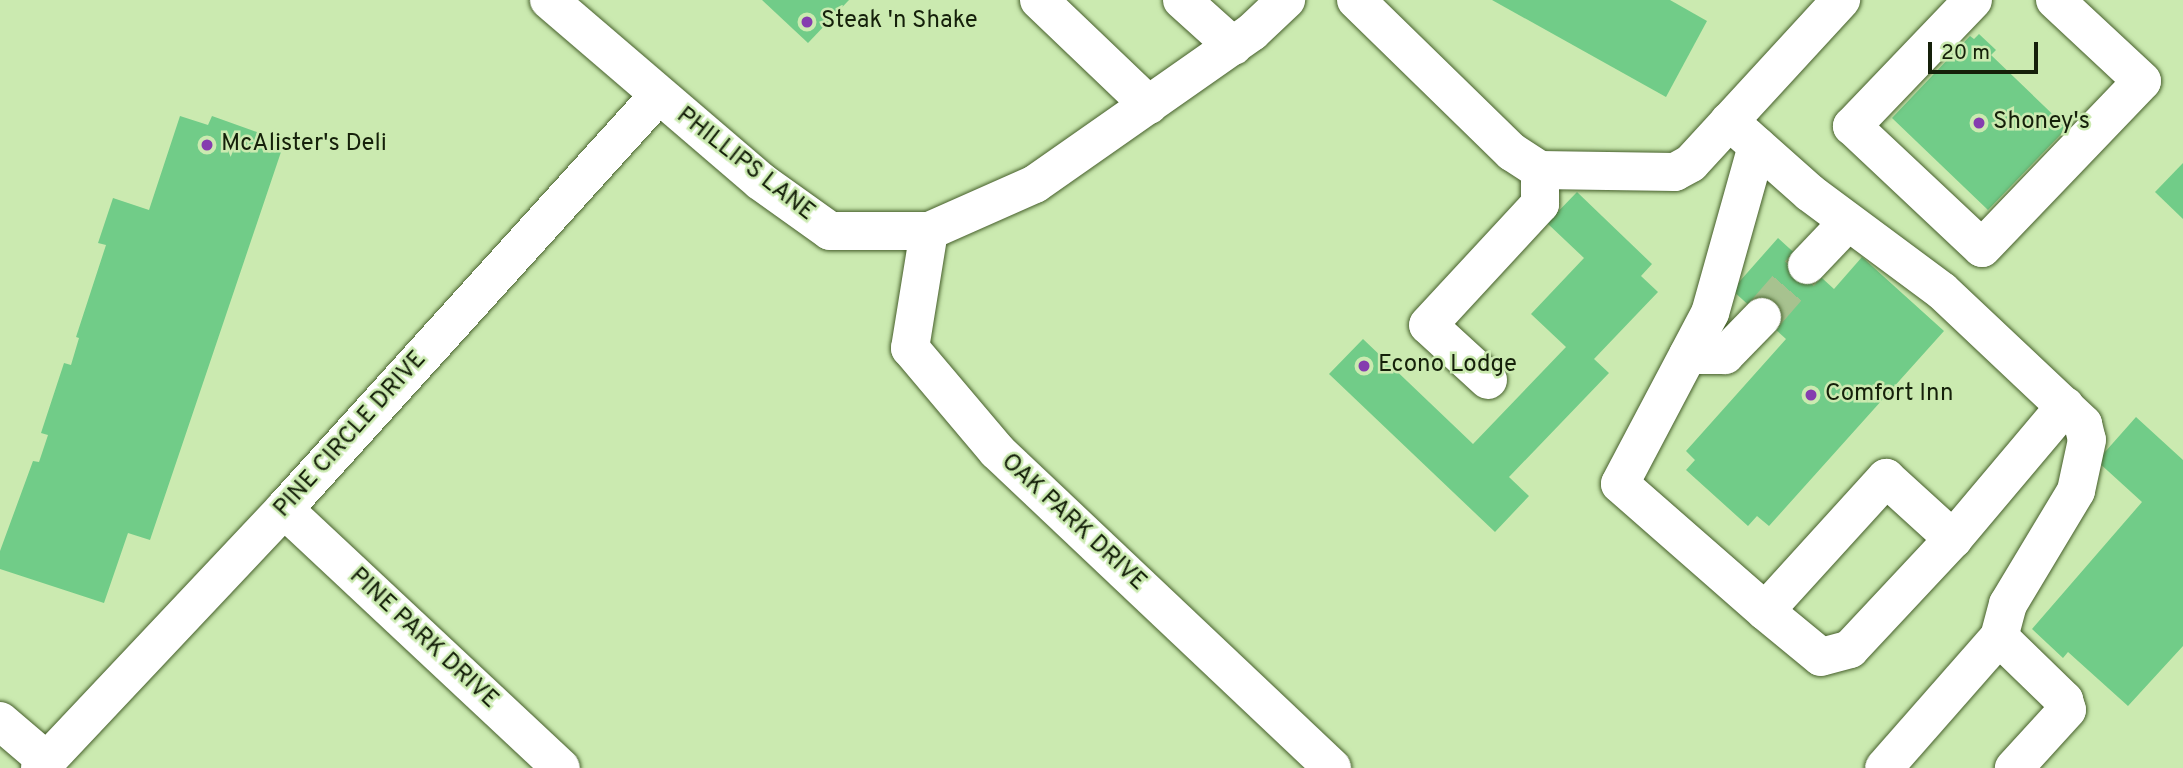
<!DOCTYPE html>
<html>
<head>
<meta charset="utf-8">
<style>
	body { margin:0 }
	#map { position:relative; width:2183px; height:768px; overflow:hidden; background:#cbeab0; font-family:Overpass,sans-serif }
	div>[style] { position:absolute }
	.building>* { inset:0; background:#71cc88 }
	.minor-tunnel>* { height:38px; margin-top:-19px; transform-origin:0; background:repeating-linear-gradient(90deg,#a7c28f 0 38px,transparent 0 57px) }
	.roads { filter:drop-shadow(0 0 2px #465f2b) drop-shadow(0 0 2px #465f2b) }
	.minor>* { height:38px; margin:-19px; padding:0 19px; transform-origin:19px; border-radius:19px; background:#fff }
	.dots>* { width:19px; height:19px; translate:-50% -50%; box-sizing:border-box; border:4px solid #cbeab0; border-radius:50% }
	span { translate:-50% -50%; white-space:nowrap; text-align:center; line-height:1.15; -webkit-text-stroke:5px #cbeab0; paint-order:stroke }
	.poi-label { font-size:24px; color:#15200a }
	.left { translate:0 -50%; text-align:left }
	.street-label { font-size:24px; color:#15200a }
	.scale { position:absolute; left:1928px; top:42px; width:110px; height:32px; box-sizing:border-box; border:4px solid #15200a; border-top:0; padding-left:9px; font-size:21px; line-height:24px; white-space:nowrap; color:#15200a; -webkit-text-stroke:5px #cbeab0; paint-order:stroke }
</style>
</head>
<body>
<div id="map">
	<div class="building">
		<i style="clip-path:polygon(762px 0,849px 0,808px 43px)"></i>
		<i style="clip-path:polygon(1492px 0,1670px 0,1707px 21px,1666px 97px)"></i>
		<i style="clip-path:polygon(1979px 34px,1996px 50px,1991px 55px,2067px 128px,1988px 210px,1892px 118px,1970px 36px,1974px 39px)"></i>
		<i style="clip-path:polygon(180px 116px,208px 125px,212px 116px,257px 132px,255px 140px,282px 149px,150px 540px,128px 533px,104px 603px,0 569px,0 551px,33px 461px,39px 462px,48px 435px,41px 433px,64px 363px,71px 365px,79px 338px,76px 337px,106px 245px,98px 243px,113px 198px,149px 210px)"></i>
		<i style="clip-path:polygon(2183px 163px,2183px 219px,2155px 192px)"></i>
		<i style="clip-path:polygon(1577px 192px,1652px 264px,1641px 276px,1658px 292px,1594px 359px,1609px 373px,1509px 477px,1529px 496px,1495px 532px,1329px 374px,1363px 339px,1473px 444px,1566px 347px,1531px 314px,1584px 258px,1547px 223px)"></i>
		<i style="clip-path:polygon(1778px 238px,1834px 289px,1862px 257px,1944px 331px,1769px 526px,1757px 516px,1748px 526px,1686px 470px,1695px 460px,1686px 451px,1786px 339px,1732px 290px)"></i>
		<i style="clip-path:polygon(2136px 417px,2183px 460px,2183px 646px,2128px 706px,2068px 652px,2063px 658px,2032px 629px,2142px 502px,2097px 461px)"></i>
	</div>
	<div class="minor-tunnel">
		<i style="left:1762px;top:317px;width:69px;rotate:-49.1deg"></i>
	</div>
	<div class="roads">
		<div class="minor">
			<i style="left:549px;top:0;width:278px;rotate:40.6deg"></i>
			<i style="left:760px;top:181px;width:86px;rotate:35.5deg"></i>
			<i style="left:830px;top:231px;width:99px"></i>
			<i style="left:929px;top:231px;width:116px;rotate:-23.9deg"></i>
			<i style="left:1035px;top:184px;width:265px;rotate:-35deg"></i>
			<i style="left:1252px;top:32px;width:47px;rotate:-43.3deg"></i>
			<i style="left:1039px;top:0;width:152px;rotate:43.7deg"></i>
			<i style="left:1182px;top:0;width:69px;rotate:42deg"></i>
			<i style="left:1356px;top:0;width:218px;rotate:44.3deg"></i>
			<i style="left:1512px;top:152px;width:33px;rotate:33deg"></i>
			<i style="left:1540px;top:170px;width:135px;rotate:0.8deg"></i>
			<i style="left:1675px;top:172px;width:18px;rotate:-29deg"></i>
			<i style="left:1691px;top:163px;width:222px;rotate:-47.4deg"></i>
			<i style="left:1973px;top:0;width:175px;rotate:133.8deg"></i>
			<i style="left:1852px;top:126px;width:178px;rotate:43.2deg"></i>
			<i style="left:1982px;top:248px;width:231px;rotate:-46.2deg"></i>
			<i style="left:2142px;top:81px;width:119px;rotate:-137deg"></i>
			<i style="left:1729px;top:121px;width:108px;rotate:41.6deg"></i>
			<i style="left:1810px;top:193px;width:164px;rotate:36.6deg"></i>
			<i style="left:1942px;top:291px;width:194px;rotate:43.3deg"></i>
			<i style="left:2083px;top:424px;width:16px;rotate:76deg"></i>
			<i style="left:2087px;top:440px;width:52px;rotate:102.2deg"></i>
			<i style="left:2076px;top:491px;width:132px;rotate:121deg"></i>
			<i style="left:2008px;top:604px;width:34px;rotate:105deg"></i>
			<i style="left:1999px;top:637px;width:174px;rotate:131.3deg"></i>
			<i style="left:1757px;top:146px;width:173px;rotate:105.7deg"></i>
			<i style="left:1710px;top:313px;width:193px;rotate:117.8deg"></i>
			<i style="left:1620px;top:484px;width:193px;rotate:41.2deg"></i>
			<i style="left:1765px;top:611px;width:72px;rotate:39.4deg"></i>
			<i style="left:1821px;top:657px;width:30px;rotate:-15deg"></i>
			<i style="left:1850px;top:649px;width:151px;rotate:-46.9deg"></i>
			<i style="left:1953px;top:539px;width:174px;rotate:-49.9deg"></i>
			<i style="left:929px;top:231px;width:119px;rotate:99.2deg"></i>
			<i style="left:910px;top:348px;width:135px;rotate:49.8deg"></i>
			<i style="left:997px;top:451px;width:461px;rotate:43.4deg"></i>
			<i style="left:1807px;top:265px;width:59px;rotate:-46.4deg"></i>
			<i style="left:1688px;top:355px;width:37px"></i>
			<i style="left:1725px;top:355px;width:53px;rotate:-45.8deg"></i>
			<i style="left:1488px;top:380px;width:81px;rotate:-137.5deg"></i>
			<i style="left:1428px;top:325px;width:165px;rotate:-47.2deg"></i>
			<i style="left:1540px;top:204px;width:34px;rotate:-90deg"></i>
			<i style="left:284px;top:509px;width:379px;rotate:43.1deg"></i>
			<i style="left:1765px;top:611px;width:180px;rotate:-47.7deg"></i>
			<i style="left:1886px;top:478px;width:91px;rotate:42.3deg"></i>
			<i style="left:1999px;top:637px;width:91px;rotate:44.1deg"></i>
			<i style="left:2064px;top:700px;width:10px;rotate:73deg"></i>
			<i style="left:2067px;top:710px;width:79px;rotate:132.4deg"></i>
			<i style="left:0;top:721px;width:62px;rotate:40.4deg"></i>
			<i style="left:40px;top:768px;width:356px;rotate:-46.7deg"></i>
			<i style="left:284px;top:509px;width:556px;rotate:-47.84deg"></i>
		</div>
	</div>
	<div class="dots">
		<i style="left:807px;top:22px;background:#853daf"></i>
		<i style="left:1979px;top:123px;background:#853daf"></i>
		<i style="left:207px;top:145px;background:#853daf"></i>
		<i style="left:1364px;top:366px;background:#853daf"></i>
		<i style="left:1811px;top:395px;background:#853daf"></i>
	</div>
	<div class="poi-label">
		<span class="left" style="left:821px;top:22px">Steak 'n Shake</span>
		<span class="left" style="left:1993px;top:123px">Shoney's</span>
		<span class="left" style="left:221px;top:145px">McAlister's Deli</span>
		<span class="left" style="left:1378px;top:366px">Econo Lodge</span>
		<span class="left" style="left:1825px;top:395px">Comfort Inn</span>
	</div>
	<div class="street-label">
		<span style="left:745px;top:165px;rotate:38deg">PHILLIPS LANE</span>
		<span style="left:351px;top:435px;rotate:-48deg">PINE CIRCLE DRIVE</span>
		<span style="left:1073px;top:523px;rotate:43deg">OAK PARK DRIVE</span>
		<span style="left:423px;top:639px;rotate:43deg">PINE PARK DRIVE</span>
	</div>
	<div class="scale">20 m</div>
</div>
</body>
</html>
